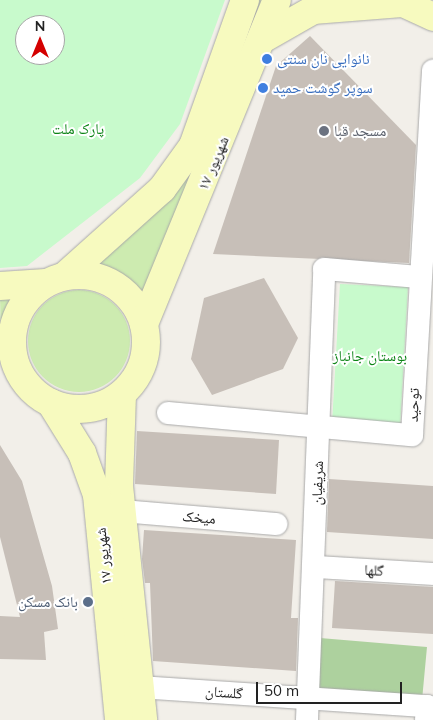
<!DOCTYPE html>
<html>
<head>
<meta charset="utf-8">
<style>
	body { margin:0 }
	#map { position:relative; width:433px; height:720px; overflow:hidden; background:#f2efe9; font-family:Mulish,"Noto Naskh Arabic",sans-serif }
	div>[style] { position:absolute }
	.grass>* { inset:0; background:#cdebb0 }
	.round { border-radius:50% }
	.forest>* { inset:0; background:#add19e }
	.park>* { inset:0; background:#c8facc }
	.building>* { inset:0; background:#c7bfb8 }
	.roads { filter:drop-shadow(0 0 1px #a9a9a9) drop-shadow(0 0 1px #a9a9a9) }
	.street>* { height:22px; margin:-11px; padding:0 11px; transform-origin:11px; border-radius:11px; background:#fff }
	.secondary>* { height:28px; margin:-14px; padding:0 14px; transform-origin:14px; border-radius:14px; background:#f7fabf }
	.secondary>.ring { margin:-14px; padding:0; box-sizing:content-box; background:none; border:28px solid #f7fabf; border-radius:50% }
	.dots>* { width:14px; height:14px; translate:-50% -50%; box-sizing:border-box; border:2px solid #fff; border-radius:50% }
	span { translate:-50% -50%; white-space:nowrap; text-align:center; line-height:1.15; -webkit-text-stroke:4px #fff; paint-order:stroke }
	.shop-label { font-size:15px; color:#366cbe }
	.left { translate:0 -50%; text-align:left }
	.park-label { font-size:15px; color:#0c8416 }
	.worship-label { font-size:15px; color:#5b616d }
	.street-label { font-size:15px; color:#222 }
	.service-label { font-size:15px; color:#4e5e75 }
	.right { translate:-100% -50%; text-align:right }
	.north { position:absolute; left:15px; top:15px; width:50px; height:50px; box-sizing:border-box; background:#fff; border:1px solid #a7a7a7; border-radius:50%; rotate:0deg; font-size:14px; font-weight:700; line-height:20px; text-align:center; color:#222 }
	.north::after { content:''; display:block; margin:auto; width:18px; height:22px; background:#d40000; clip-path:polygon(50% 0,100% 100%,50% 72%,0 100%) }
	.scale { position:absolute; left:256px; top:682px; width:146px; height:22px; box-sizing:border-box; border:2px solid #222; border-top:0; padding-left:6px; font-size:15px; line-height:18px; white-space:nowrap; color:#222; -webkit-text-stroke:4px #fff; paint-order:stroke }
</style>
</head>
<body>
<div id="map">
	<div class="grass">
		<i style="clip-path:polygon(254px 0,267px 0,143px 301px,127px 278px,92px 264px,143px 220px)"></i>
		<i class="round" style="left:28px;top:290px;width:102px;height:102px"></i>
		<i style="clip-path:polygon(20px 292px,3px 325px,1px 347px,0 296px)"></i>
	</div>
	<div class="forest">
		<i style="clip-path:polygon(320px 638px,427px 647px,422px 700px,316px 691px)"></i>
	</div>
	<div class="park">
		<i style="clip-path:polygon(evenodd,0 0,225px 0,180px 124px,140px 178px,27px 266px,0 268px,0 0,25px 25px,55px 25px,55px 55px,25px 55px,25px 25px)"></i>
		<i style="clip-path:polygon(340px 284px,408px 287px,400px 428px,332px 424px)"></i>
	</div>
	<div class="building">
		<i style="clip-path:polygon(310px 36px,416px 145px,409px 263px,213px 254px,276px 66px)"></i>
		<i style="clip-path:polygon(264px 278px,298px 338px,283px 369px,212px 395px,191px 359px,204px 298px)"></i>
		<i style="clip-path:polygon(137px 431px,279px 440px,276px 494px,135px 484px)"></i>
		<i style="clip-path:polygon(0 445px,22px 481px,52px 586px,58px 629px,44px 632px,46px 660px,0 659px,0 616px,20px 617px,0 537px)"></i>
		<i style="clip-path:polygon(329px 479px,433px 486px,433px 539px,327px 532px)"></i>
		<i style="clip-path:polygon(144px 530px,296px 540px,291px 618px,298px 618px,296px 671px,153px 661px,150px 583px,145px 583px,142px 559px)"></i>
		<i style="clip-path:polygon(335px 581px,433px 587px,433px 634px,332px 628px)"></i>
	</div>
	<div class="roads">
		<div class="street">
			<i style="left:168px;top:413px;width:245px;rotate:5.2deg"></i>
			<i style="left:412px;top:435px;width:365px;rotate:-86.7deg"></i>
			<i style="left:121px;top:511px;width:156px;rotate:4.8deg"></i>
			<i style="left:315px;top:567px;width:118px;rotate:3.4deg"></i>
			<i style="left:139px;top:687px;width:289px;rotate:3.8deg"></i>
			<i style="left:427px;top:706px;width:14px;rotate:94deg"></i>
			<i style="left:307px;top:720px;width:451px;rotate:-87.8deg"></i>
			<i style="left:324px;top:269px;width:96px;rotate:4.8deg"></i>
		</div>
		<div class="secondary">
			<i style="left:397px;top:0;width:40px;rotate:25deg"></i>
			<i style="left:264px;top:38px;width:56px;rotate:-29.7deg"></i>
			<i style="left:313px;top:10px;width:89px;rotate:-4.5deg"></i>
			<i class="ring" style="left:12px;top:275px;width:106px;height:106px"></i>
			<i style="left:66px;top:275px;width:129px;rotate:-41.9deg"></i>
			<i style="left:162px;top:189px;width:53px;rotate:-54.2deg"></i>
			<i style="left:193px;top:146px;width:155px;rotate:-70.4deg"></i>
			<i style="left:0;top:286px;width:46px;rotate:-3.7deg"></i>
			<i style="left:144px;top:324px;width:350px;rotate:-67.7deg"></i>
			<i style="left:122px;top:394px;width:92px;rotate:91.9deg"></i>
			<i style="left:119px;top:486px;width:235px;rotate:84.1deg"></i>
			<i style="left:51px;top:403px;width:59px;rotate:58.2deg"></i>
			<i style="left:82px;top:453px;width:45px;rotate:70.3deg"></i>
			<i style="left:97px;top:495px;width:226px;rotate:84.4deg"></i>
		</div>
	</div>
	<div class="dots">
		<i style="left:267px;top:59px;background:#3f7fe0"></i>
		<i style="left:263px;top:88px;background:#3f7fe0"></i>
		<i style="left:324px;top:131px;background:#6b7280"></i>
		<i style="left:88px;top:602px;background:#5c6f8a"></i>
	</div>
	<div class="shop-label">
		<span class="left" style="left:277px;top:59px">نانوایی نان سنتی</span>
		<span class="left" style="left:273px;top:88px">سوپر گوشت حمید</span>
	</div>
	<div class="park-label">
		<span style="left:78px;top:129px">پارک ملت</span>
		<span style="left:370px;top:356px">بوستان جانباز</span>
	</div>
	<div class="worship-label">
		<span class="left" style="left:334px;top:131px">مسجد قبا</span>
	</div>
	<div class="street-label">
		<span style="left:213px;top:163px;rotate:-67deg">۱۷ شهریور</span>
		<span style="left:413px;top:405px;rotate:-88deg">توحید</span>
		<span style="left:317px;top:483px;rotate:-88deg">شریفیان</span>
		<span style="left:199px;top:517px;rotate:5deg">میخک</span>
		<span style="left:103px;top:556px;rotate:-96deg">۱۷ شهریور</span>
		<span style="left:374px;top:570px;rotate:3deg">گلها</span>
		<span style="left:224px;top:692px;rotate:4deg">گلستان</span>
	</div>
	<div class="service-label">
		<span class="right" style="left:78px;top:602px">بانک مسکن</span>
	</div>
	<div class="north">N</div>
	<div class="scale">50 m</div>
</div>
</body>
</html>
